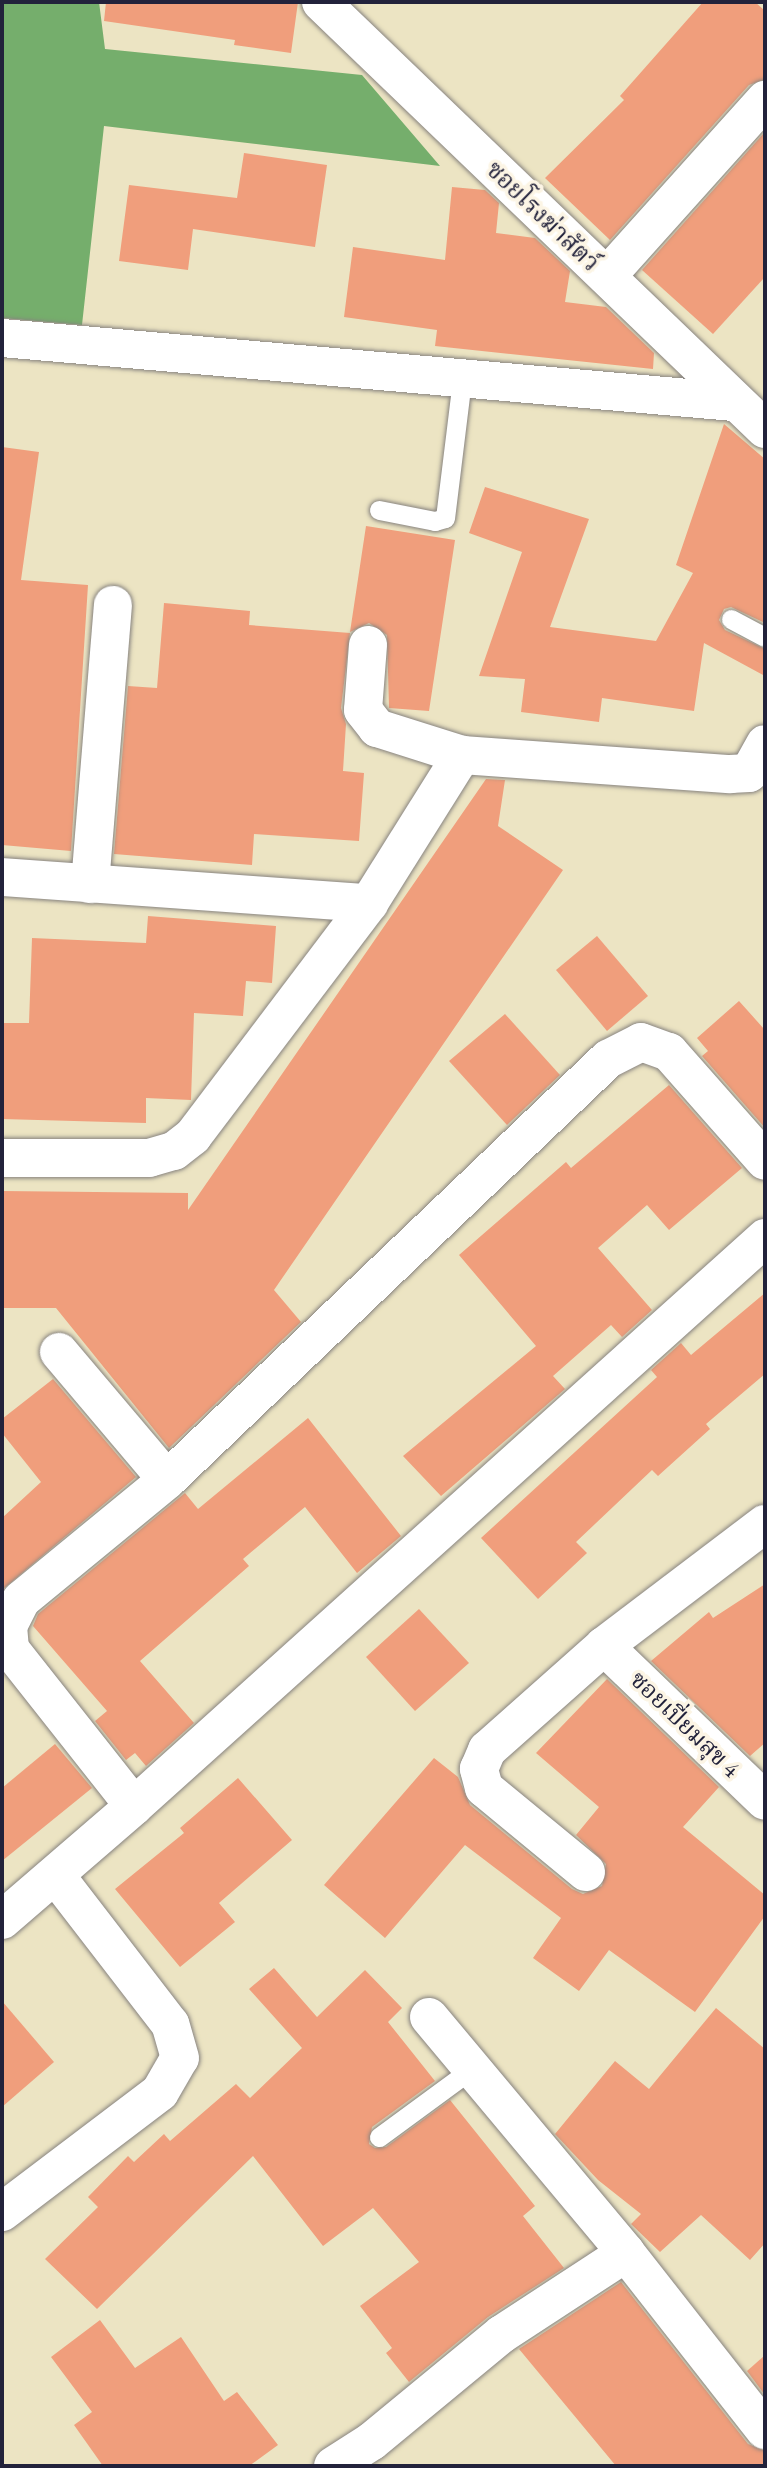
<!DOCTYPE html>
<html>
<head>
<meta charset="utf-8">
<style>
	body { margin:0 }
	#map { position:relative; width:767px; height:2468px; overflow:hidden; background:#ece4c3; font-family:"EB Garamond","Noto Serif Thai",serif }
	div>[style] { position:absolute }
	.forest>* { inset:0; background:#75ae6c }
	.building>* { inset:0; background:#f09e7c }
	.roads { filter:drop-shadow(0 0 2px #87837f) drop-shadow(0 0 2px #87837f) }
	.lane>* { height:19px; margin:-9.5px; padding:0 9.5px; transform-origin:9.5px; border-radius:9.5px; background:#fff }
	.street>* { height:38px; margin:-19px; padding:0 19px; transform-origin:19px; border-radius:19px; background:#fff }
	span { translate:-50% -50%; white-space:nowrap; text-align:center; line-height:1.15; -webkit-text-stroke:7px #fcf5e5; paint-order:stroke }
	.street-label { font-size:24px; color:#22223b }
	.frame { position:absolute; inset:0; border:4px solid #22223b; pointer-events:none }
</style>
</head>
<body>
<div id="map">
	<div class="forest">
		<i style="clip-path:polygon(2px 2px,99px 2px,105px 49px,362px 75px,440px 166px,104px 126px,82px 325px,2px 318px)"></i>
	</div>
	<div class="building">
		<i style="clip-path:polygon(106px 2px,298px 2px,291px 53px,234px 45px,235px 40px,104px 21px)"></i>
		<i style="clip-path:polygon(703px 2px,755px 2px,765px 11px,765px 79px,749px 85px,610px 240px,545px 178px,624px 100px,620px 96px)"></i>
		<i style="clip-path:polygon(765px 132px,765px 277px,713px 334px,642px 270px)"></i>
		<i style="clip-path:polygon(244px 153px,327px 165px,315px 247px,193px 229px,188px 270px,119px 261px,129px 185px,237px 198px)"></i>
		<i style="clip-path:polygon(452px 187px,485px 190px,499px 203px,496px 233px,535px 238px,570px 271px,565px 302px,606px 307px,654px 353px,653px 369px,435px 346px,437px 330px,344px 317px,353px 247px,445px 260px)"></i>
		<i style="clip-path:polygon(724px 424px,765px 459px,765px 623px,731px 607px,724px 609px,719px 620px,725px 630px,765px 649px,765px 676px,704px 643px,694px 711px,602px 698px,599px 722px,521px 712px,525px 679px,479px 676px,522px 552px,469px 533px,485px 487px,589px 519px,550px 627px,656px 641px,693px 573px,676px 565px)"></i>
		<i style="clip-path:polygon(2px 447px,39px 452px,21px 580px,88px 585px,71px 851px,2px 845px)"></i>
		<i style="clip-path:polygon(366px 526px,455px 540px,429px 711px,389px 708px,387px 635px,369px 623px,350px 632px)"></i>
		<i style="clip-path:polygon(164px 603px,250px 611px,249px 625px,350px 633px,341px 708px,346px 724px,343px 771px,364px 773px,359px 841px,254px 834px,252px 865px,114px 854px,128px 686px,157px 688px)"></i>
		<i style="clip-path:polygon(486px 779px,505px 780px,498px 826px,563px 870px,274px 1290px,301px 1322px,169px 1448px,56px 1308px,2px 1308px,2px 1191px,188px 1193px,188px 1210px)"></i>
		<i style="clip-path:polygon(148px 916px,276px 926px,272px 983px,246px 981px,243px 1016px,194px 1013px,191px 1100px,146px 1098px,146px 1123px,2px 1119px,2px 1023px,29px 1023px,32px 938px,146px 943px)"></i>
		<i style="clip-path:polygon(597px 936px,648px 996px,607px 1031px,556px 970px)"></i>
		<i style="clip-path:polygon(739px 1001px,765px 1030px,765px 1128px,702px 1056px,708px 1051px,697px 1038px)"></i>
		<i style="clip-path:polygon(505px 1014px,560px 1075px,507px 1125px,449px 1061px)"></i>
		<i style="clip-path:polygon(669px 1085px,742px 1168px,669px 1230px,647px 1205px,598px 1248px,652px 1310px,622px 1337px,611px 1325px,553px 1376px,565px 1389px,441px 1496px,403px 1456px,536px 1346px,459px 1255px,566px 1162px,571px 1168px)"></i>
		<i style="clip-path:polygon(765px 1293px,765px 1374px,706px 1424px,710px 1429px,658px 1476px,652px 1470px,576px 1542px,587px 1553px,538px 1599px,481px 1538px,657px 1377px,651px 1370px,681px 1343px,691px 1355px)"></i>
		<i style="clip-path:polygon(53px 1379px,136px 1477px,2px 1590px,2px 1518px,41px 1482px,2px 1433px,2px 1419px)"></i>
		<i style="clip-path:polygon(308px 1418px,401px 1536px,357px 1573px,305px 1507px,243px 1559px,249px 1566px,140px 1661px,194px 1723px,146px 1766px,135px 1753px,126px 1760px,95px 1721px,107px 1711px,33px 1626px,38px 1614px,185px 1493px,198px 1509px)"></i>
		<i style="clip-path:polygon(765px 1584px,765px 1743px,750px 1756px,651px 1661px,709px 1612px,713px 1618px)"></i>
		<i style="clip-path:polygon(419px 1609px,469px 1663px,415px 1711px,366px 1657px)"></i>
		<i style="clip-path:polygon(607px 1679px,719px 1787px,683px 1827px,765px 1895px,765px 1916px,695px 2012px,609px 1950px,579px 1991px,533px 1958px,561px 1918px,465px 1845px,385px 1938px,324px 1885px,434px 1758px,458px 1777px,470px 1805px,572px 1889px,583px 1894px,602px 1886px,606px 1864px,576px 1835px,599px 1807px,536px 1753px)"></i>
		<i style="clip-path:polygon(55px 1744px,92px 1788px,2px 1861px,2px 1788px)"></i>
		<i style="clip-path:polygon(238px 1778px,292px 1840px,219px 1903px,235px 1922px,180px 1967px,115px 1889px,184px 1833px,180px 1828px)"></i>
		<i style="clip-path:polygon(274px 1968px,317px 2017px,365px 1970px,402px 2008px,388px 2022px,435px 2081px,372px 2127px,369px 2144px,375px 2148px,386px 2147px,450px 2100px,535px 2206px,523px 2216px,564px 2268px,488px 2317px,409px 2382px,386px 2353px,392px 2348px,360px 2306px,419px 2262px,373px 2208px,323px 2246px,253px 2156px,97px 2309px,45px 2259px,98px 2207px,88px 2197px,128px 2156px,134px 2162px,164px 2134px,170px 2141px,236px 2084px,250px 2098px,302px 2048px,249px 1989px)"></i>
		<i style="clip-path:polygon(2px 2001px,54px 2062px,2px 2107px)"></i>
		<i style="clip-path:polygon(716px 2008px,765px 2049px,765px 2243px,750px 2260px,701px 2215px,660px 2252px,631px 2224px,641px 2214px,598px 2180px,555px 2134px,615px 2061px,649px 2089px)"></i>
		<i style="clip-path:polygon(621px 2282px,748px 2444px,765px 2451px,765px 2466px,616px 2466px,519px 2349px)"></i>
		<i style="clip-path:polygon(100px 2320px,135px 2368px,181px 2337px,224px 2401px,237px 2392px,278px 2445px,249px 2466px,103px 2466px,74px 2425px,92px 2412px,51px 2357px)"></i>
		<i style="clip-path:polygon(765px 2355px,765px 2395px,747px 2371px)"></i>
	</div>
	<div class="roads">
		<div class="lane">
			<i style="left:379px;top:510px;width:57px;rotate:11.1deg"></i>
			<i style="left:435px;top:521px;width:10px;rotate:-17deg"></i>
			<i style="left:445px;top:518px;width:140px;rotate:-83deg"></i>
			<i style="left:731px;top:619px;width:38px;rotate:28deg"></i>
			<i style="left:379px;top:2137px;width:117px;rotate:-36.3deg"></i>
		</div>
		<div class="street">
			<i style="left:321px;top:2px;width:616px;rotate:43.88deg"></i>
			<i style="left:607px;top:276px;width:237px;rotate:-48.1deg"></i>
			<i style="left:2px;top:338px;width:734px;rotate:5deg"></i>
			<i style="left:368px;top:645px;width:65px;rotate:94.4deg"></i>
			<i style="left:363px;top:710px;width:23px;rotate:52deg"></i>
			<i style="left:377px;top:728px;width:89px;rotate:17.6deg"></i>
			<i style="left:2px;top:877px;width:368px;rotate:4.1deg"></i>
			<i style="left:90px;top:884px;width:280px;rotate:-85.3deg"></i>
			<i style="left:2px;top:1158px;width:147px"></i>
			<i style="left:149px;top:1158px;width:26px;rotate:-16deg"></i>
			<i style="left:174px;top:1151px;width:24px;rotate:-38deg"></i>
			<i style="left:193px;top:1136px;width:292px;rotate:-52.9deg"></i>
			<i style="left:369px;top:903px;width:175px;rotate:-57.9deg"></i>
			<i style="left:462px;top:755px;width:269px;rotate:4.1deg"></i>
			<i style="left:730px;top:774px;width:19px;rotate:-3deg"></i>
			<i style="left:749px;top:773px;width:33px;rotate:-61deg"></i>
			<i style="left:59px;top:1352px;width:167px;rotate:49.8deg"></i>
			<i style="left:604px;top:1646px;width:223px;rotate:43.9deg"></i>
			<i style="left:134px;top:1806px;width:849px;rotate:-41.99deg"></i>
			<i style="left:586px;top:1872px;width:132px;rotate:-140.5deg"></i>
			<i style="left:484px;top:1788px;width:20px;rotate:-105deg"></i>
			<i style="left:479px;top:1769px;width:21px;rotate:-67deg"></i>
			<i style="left:487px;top:1750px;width:157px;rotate:-41.6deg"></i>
			<i style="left:604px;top:1646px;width:202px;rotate:-37.2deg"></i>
			<i style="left:2px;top:1920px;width:174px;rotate:-40.8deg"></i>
			<i style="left:134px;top:1806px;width:200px;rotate:-128.3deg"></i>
			<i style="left:10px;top:1649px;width:23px;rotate:-95deg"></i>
			<i style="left:8px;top:1626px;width:29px;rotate:-63deg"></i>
			<i style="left:21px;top:1600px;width:189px;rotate:-39.4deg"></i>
			<i style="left:167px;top:1480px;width:610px;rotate:-43.67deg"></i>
			<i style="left:608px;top:1059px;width:37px;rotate:-27deg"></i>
			<i style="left:641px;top:1042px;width:30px;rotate:20deg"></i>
			<i style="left:669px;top:1052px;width:145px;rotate:48.6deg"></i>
			<i style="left:429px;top:2017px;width:307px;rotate:50.1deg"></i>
			<i style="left:626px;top:2253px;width:225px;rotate:51.9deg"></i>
			<i style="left:2px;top:2212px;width:198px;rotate:-37.2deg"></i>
			<i style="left:160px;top:2092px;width:39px;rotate:-60deg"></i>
			<i style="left:180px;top:2058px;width:35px;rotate:-106deg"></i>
			<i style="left:170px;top:2024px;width:187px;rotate:-127.6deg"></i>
			<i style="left:333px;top:2466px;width:46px;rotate:-32.7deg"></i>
			<i style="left:372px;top:2441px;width:168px;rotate:-39.5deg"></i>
			<i style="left:502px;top:2334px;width:148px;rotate:-33.2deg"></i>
		</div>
	</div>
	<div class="street-label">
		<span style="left:543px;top:216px;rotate:44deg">ซอยโรงฆ่าสัตว์</span>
		<span style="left:685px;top:1724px;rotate:44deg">ซอยเปี่ยมสุข 4</span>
	</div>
	<div class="frame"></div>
</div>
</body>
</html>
